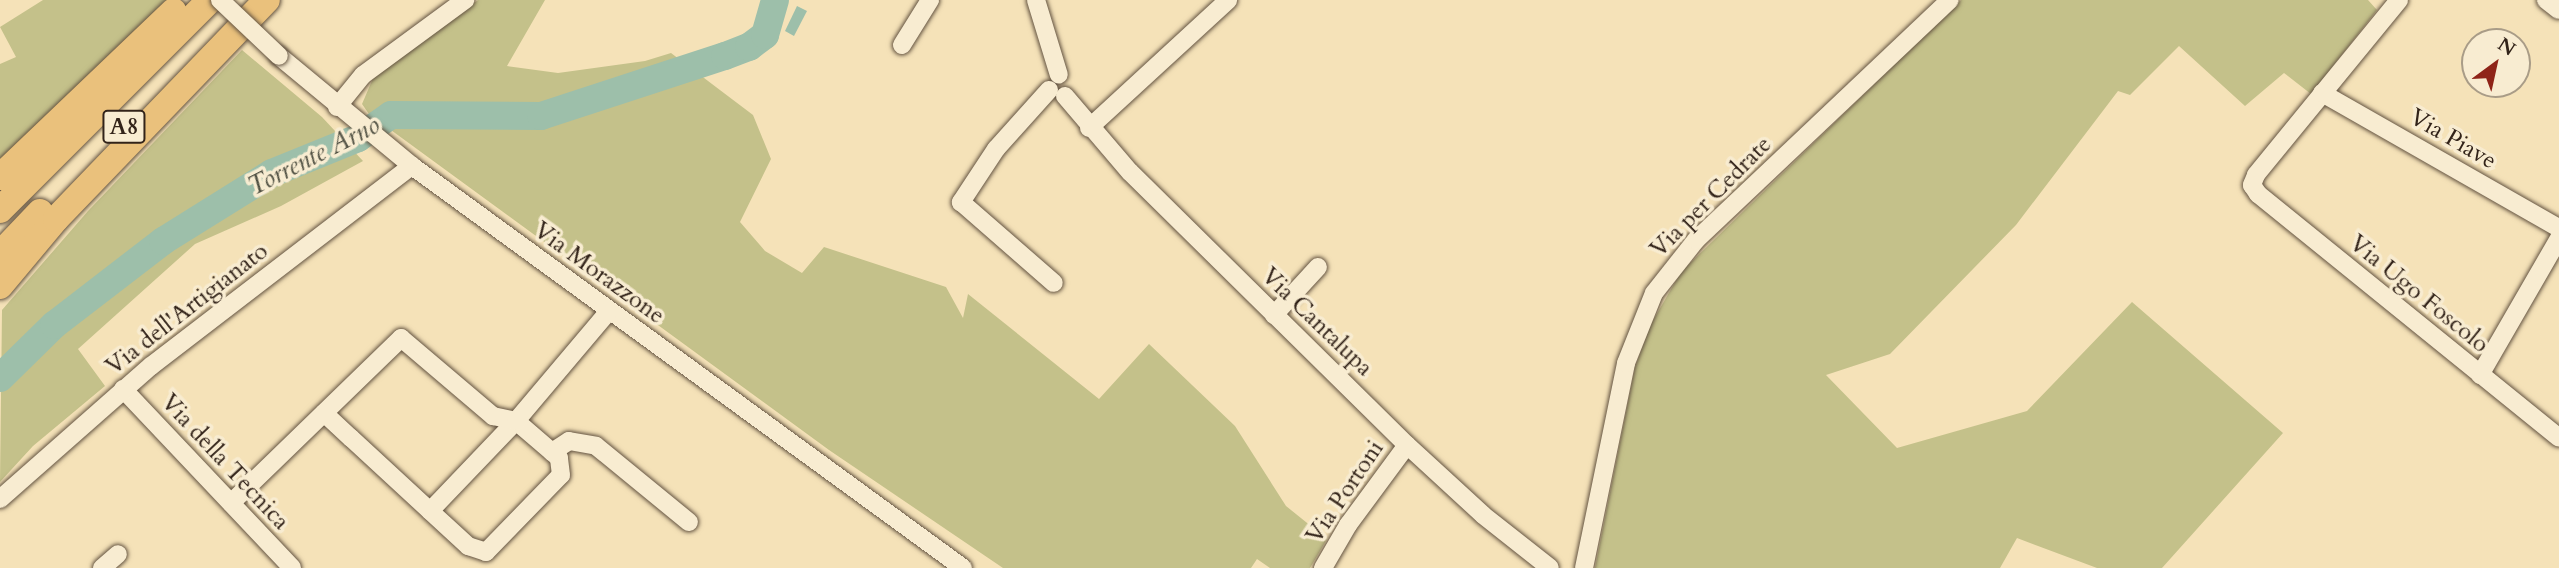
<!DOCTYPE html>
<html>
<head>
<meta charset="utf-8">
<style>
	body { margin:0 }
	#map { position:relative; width:2559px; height:568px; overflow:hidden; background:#f5e2b8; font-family:Cardo,serif }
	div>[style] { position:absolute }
	.green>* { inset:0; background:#c4c18a }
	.water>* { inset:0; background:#9dbfaa }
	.river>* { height:28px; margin:-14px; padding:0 14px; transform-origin:14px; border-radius:14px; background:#9dbfaa }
	.roads { filter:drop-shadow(0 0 2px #635341) drop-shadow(0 0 2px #635341) }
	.minor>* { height:18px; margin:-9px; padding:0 9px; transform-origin:9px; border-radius:9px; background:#f8ecd1 }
	.highway>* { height:26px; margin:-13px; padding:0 13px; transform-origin:13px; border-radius:13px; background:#eac17c }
	.bridges { filter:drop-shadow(0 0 2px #635341) drop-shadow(0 0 2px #635341) }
	.minor-bridge>* { height:18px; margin:-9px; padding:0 9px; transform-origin:9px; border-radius:9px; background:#f8ecd1 }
	span { translate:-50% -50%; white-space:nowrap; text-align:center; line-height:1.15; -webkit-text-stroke:7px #f8ecd1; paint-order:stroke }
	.shield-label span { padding:2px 5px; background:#f8ecd1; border:2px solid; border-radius:5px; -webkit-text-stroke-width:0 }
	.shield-label { font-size:23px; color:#322319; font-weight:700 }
	.street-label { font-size:24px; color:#322319 }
	.water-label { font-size:26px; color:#525244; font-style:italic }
	.north { position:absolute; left:2461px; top:28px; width:70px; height:70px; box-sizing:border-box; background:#f8ecd1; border:2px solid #a99c87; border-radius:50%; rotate:33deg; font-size:19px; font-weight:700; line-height:28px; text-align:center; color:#322319 }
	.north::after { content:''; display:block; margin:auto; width:24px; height:32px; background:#8f2418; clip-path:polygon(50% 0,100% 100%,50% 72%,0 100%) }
</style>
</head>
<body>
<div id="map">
	<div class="green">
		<i style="clip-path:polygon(43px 0,175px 0,0 167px,0 64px,16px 57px,0 27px)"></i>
		<i style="clip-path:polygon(478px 0,545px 0,507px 66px,558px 73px,645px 61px,671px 53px,753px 115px,771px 159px,740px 222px,765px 251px,802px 273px,824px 247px,946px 287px,963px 318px,968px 294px,1099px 399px,1149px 344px,1235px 426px,1286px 506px,1327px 539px,1310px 568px,1270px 568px,1257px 559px,1251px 568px,1003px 568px,829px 450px,369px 114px,362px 104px,374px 76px)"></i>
		<i style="clip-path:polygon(1961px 0,2368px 0,2377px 10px,2311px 94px,2284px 73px,2245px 106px,2179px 46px,2130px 95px,2118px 91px,2016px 225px,1890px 354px,1826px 375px,1897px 448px,2027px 411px,2132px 302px,2283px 433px,2162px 568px,2097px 568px,2017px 538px,2000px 568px,1595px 568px,1635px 367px,1651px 324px,1681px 272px)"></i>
		<i style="clip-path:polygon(242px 50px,322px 117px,363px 161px,281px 206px,195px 244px,78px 349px,105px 386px,33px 446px,0 482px,2px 310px,88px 211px)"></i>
	</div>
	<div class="water">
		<i style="clip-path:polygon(797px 6px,807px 11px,794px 36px,785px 31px)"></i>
	</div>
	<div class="river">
		<i style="left:0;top:378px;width:76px;rotate:-44.5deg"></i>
		<i style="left:54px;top:325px;width:138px;rotate:-37.6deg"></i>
		<i style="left:163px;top:241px;width:128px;rotate:-32deg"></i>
		<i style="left:272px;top:173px;width:93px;rotate:-22.1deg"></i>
		<i style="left:358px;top:138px;width:40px;rotate:-34.9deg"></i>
		<i style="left:391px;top:115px;width:150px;rotate:0.4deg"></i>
		<i style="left:541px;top:116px;width:194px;rotate:-18.1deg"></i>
		<i style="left:725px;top:56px;width:26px;rotate:-21deg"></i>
		<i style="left:749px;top:47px;width:20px;rotate:-37deg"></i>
		<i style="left:765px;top:35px;width:36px;rotate:-74deg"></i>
	</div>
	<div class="roads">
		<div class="minor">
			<i style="left:1036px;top:0;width:78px;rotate:73deg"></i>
			<i style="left:2399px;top:0;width:226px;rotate:129.3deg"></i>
			<i style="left:2256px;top:175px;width:11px;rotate:112deg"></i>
			<i style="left:2252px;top:185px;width:11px;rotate:56deg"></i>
			<i style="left:2258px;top:194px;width:387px;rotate:39deg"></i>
			<i style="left:2546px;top:0;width:16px;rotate:38deg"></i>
			<i style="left:902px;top:45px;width:53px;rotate:-58.1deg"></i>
			<i style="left:279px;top:56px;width:173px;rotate:39.6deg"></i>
			<i style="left:412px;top:166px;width:682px;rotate:36.11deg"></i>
			<i style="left:1049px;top:90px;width:79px;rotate:131.9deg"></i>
			<i style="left:996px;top:149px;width:64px;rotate:123.4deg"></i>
			<i style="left:961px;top:202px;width:123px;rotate:41.1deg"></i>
			<i style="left:2322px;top:93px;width:273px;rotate:29.7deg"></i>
			<i style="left:1065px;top:96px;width:100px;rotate:49.5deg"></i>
			<i style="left:1130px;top:172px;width:389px;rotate:44.6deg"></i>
			<i style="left:1407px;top:445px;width:103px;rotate:42.6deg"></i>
			<i style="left:1483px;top:515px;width:85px;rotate:38.3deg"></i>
			<i style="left:337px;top:107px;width:41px;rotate:-50.9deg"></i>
			<i style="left:363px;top:75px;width:127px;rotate:-36.3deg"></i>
			<i style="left:1089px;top:128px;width:189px;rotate:-42.6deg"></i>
			<i style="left:1274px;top:315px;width:65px;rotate:-47.5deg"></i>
			<i style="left:2480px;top:375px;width:158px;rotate:-60deg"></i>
			<i style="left:123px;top:389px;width:246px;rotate:46.6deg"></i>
			<i style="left:324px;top:413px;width:37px;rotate:43deg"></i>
			<i style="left:351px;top:438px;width:108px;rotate:42.7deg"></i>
			<i style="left:430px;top:511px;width:52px;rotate:42.6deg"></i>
			<i style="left:468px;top:546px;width:19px;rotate:18deg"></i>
			<i style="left:486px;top:552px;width:107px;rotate:-45.8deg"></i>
			<i style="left:561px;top:475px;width:17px;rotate:-97deg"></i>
			<i style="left:559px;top:458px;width:57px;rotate:-139.3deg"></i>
			<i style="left:516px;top:421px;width:124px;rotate:133.7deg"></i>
			<i style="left:552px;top:452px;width:20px;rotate:-33deg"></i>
			<i style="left:569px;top:441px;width:27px;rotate:10deg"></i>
			<i style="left:596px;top:446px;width:120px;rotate:39.3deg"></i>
			<i style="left:0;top:499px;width:201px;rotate:-41.4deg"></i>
			<i style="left:151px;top:366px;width:329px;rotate:-37.5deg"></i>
			<i style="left:231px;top:503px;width:237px;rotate:-44.1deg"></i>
			<i style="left:401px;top:338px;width:121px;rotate:40.3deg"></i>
			<i style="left:493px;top:416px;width:24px;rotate:12deg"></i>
			<i style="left:516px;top:421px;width:144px;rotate:-49.8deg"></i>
			<i style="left:102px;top:568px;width:21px;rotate:-41deg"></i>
			<i style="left:1323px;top:568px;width:50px;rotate:-59.8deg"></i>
			<i style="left:1348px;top:525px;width:99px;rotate:-53.6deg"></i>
			<i style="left:1584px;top:568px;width:209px;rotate:-78.4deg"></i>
			<i style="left:1626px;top:363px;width:75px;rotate:-68.2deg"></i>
			<i style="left:1654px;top:293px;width:68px;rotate:-51.6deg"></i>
			<i style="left:1696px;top:240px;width:349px;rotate:-43.4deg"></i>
		</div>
		<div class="highway">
			<i style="left:0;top:177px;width:240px;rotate:-43.7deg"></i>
			<i style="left:0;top:210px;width:297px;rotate:-45deg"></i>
			<i style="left:0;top:254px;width:58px;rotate:-46.4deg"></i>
			<i style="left:0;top:286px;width:87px;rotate:-50.1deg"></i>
			<i style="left:56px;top:219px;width:304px;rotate:-46.1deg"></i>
		</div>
	</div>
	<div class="bridges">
		<div class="minor-bridge">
			<i style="left:220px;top:0;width:81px;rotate:43.5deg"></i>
		</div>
	</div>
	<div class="shield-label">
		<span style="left:124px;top:127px">A8</span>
	</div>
	<div class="street-label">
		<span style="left:2453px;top:139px;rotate:30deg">Via Piave</span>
		<span style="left:1711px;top:197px;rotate:-45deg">Via per Cedrate</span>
		<span style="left:599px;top:273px;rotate:36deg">Via Morazzone</span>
		<span style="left:2419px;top:294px;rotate:39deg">Via Ugo Foscolo</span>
		<span style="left:187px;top:309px;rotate:-38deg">Via dell'Artigianato</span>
		<span style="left:1317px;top:322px;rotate:44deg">Via Cantalupa</span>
		<span style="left:225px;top:462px;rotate:47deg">Via della Tecnica</span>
		<span style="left:1345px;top:492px;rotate:-56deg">Via Portoni</span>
	</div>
	<div class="water-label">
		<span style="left:314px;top:156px;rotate:-27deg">Torrente Arno</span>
	</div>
	<div class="north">N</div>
</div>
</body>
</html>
